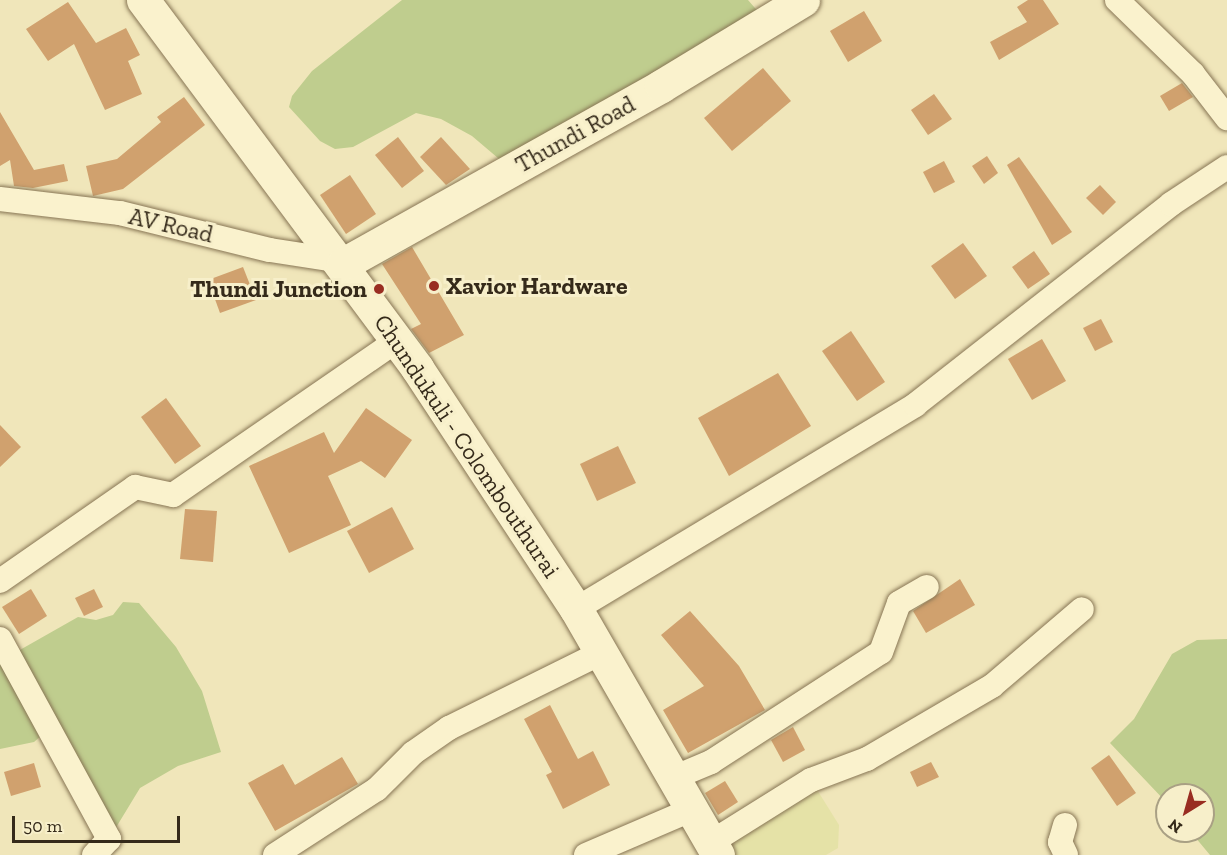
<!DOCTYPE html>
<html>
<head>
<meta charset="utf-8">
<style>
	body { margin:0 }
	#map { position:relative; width:1227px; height:855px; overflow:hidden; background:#f0e6ba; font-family:"Zilla Slab",serif }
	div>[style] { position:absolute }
	.farmland>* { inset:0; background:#e5e2a7 }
	.green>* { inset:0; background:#bfcd8e }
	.building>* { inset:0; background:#d0a16e }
	.roads { filter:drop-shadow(0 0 2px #877554) drop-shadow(0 0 2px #877554) }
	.street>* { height:24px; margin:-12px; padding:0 12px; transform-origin:12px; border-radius:12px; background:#faf2cd }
	.secondary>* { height:33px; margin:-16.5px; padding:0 16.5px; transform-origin:16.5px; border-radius:16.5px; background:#faf2cd }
	.dots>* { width:16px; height:16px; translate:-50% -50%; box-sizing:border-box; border:3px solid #f7efca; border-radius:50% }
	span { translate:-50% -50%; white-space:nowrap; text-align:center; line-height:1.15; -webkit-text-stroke:6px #f7efca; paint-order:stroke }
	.street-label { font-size:24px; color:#352a1a }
	.poi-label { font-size:24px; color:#352a1a; font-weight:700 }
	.left { translate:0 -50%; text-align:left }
	.right { translate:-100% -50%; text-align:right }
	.north { position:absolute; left:1155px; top:783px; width:60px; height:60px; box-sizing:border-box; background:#f7efca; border:2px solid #a9a084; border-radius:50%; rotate:217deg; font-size:16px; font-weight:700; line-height:24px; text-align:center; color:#352a1a }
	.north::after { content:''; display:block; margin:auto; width:21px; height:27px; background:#992d21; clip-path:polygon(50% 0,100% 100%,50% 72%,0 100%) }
	.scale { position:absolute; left:12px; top:816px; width:168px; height:27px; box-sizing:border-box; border:3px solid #352a1a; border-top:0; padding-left:8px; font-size:18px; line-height:21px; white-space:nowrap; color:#352a1a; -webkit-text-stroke:4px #f7efca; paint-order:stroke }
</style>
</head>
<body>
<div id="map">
	<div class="farmland">
		<i style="clip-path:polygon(811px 780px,839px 825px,838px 848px,826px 855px,718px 855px,763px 812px)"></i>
	</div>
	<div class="green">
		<i style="clip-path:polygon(402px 0,748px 0,767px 22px,512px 170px,472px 136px,441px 119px,416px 113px,353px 147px,335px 149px,320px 141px,289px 107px,292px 96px,312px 71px)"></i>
		<i style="clip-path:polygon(123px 602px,139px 603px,176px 647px,202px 691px,221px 752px,178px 766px,140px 788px,109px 839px,49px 729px,34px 742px,0 749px,0 639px,11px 655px,78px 617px,96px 620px,113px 615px)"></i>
		<i style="clip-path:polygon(1227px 639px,1227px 855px,1210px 855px,1190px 831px,1203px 831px,1203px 795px,1167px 795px,1167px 803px,1110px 743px,1134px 719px,1172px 654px,1197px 640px)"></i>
	</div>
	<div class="building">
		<i style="clip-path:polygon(1028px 0,1043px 0,1059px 24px,999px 60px,990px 42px,1027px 22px,1017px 7px)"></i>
		<i style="clip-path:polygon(68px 2px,96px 43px,126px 28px,140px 55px,128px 61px,142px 94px,105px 110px,74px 44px,48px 61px,26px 29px)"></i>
		<i style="clip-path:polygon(864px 11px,882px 41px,848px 62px,830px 31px)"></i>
		<i style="clip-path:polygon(763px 68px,791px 101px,732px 151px,704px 118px)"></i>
		<i style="clip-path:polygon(1182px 83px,1193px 97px,1169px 111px,1160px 96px)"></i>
		<i style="clip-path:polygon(934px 94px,952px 119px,928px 135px,911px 110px)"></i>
		<i style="clip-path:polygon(184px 97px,205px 125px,123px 189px,93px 196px,86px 166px,117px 159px,161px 122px,157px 117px)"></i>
		<i style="clip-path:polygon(0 112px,34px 170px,64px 164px,68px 181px,33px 188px,14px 186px,10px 160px,0 166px)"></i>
		<i style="clip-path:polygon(398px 137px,424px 171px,402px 188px,375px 155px)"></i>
		<i style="clip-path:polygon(441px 137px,470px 169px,446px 185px,420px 157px)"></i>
		<i style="clip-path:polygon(987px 156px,998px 173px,984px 184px,972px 166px)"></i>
		<i style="clip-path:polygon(1019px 157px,1072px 232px,1052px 245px,1007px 165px)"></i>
		<i style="clip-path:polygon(944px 161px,955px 182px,934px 193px,923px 172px)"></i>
		<i style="clip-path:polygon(350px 175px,376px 214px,346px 234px,320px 195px)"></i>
		<i style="clip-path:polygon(1100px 185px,1116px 202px,1103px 215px,1086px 198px)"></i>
		<i style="clip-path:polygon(963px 243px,987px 276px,955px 299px,931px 266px)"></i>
		<i style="clip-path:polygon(412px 247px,464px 335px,429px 353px,411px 329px,421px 324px,382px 264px)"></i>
		<i style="clip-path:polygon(1034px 251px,1050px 274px,1028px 289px,1012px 267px)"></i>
		<i style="clip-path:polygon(243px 267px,256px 300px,220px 313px,208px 280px)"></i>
		<i style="clip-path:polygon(1101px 319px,1113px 342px,1095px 351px,1083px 328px)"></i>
		<i style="clip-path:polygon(851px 331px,885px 382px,857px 401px,822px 351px)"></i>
		<i style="clip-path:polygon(1042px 339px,1066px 381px,1032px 400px,1008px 359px)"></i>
		<i style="clip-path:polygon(778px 373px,811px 426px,729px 476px,698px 418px)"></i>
		<i style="clip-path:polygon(166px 398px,201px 446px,175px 464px,141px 417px)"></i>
		<i style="clip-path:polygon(366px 408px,412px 440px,385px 478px,361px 461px,328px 476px,351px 525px,289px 553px,249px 466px,324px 432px,334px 453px)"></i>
		<i style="clip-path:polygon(0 425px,21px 447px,0 467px)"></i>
		<i style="clip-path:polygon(618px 446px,636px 483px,597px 501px,580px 464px)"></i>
		<i style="clip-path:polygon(392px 507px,414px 549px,369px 573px,347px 531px)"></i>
		<i style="clip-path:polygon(185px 509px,217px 511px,213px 562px,180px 559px)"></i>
		<i style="clip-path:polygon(960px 579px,975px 605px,926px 633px,913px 611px)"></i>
		<i style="clip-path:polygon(31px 589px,47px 616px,19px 634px,2px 607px)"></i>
		<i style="clip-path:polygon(94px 589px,103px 607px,84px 616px,75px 598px)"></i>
		<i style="clip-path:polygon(690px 611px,739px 666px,765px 710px,688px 753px,663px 710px,704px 686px,661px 635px)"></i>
		<i style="clip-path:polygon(550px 705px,578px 759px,593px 751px,610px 785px,563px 809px,546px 775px,552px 772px,524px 719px)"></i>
		<i style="clip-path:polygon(793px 727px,805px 750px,783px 762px,771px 740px)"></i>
		<i style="clip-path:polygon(1109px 755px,1136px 793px,1117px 806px,1091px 768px)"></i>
		<i style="clip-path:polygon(342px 757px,358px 784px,275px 831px,248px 783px,283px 764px,295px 785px)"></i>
		<i style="clip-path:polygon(931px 762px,939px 777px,917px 787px,910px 772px)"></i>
		<i style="clip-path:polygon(34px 763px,41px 787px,11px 796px,4px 772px)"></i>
		<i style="clip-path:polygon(725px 781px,738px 802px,718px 815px,705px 793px)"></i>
	</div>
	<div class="roads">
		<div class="street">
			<i style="left:1117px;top:0;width:106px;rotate:44.2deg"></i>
			<i style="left:1193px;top:74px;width:56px;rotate:52.3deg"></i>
			<i style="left:0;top:199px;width:121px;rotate:6.7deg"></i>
			<i style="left:120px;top:213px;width:154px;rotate:13.9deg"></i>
			<i style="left:270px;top:250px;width:72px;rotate:8.8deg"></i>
			<i style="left:0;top:581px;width:165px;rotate:-34.8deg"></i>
			<i style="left:135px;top:487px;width:39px;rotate:12deg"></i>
			<i style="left:173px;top:495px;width:273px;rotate:-34.6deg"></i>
			<i style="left:576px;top:609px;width:396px;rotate:-31deg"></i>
			<i style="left:915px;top:405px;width:325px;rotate:-38.1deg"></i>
			<i style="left:1171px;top:204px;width:67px;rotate:-33.5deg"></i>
			<i style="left:0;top:639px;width:228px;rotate:61.4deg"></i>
			<i style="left:109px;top:839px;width:22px;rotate:133deg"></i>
			<i style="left:673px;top:778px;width:41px;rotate:-22.8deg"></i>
			<i style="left:711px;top:762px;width:202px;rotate:-32.9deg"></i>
			<i style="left:881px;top:652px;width:52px;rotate:-69.8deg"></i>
			<i style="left:899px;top:603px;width:32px;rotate:-30deg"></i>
			<i style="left:1065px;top:825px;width:18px;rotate:106deg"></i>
			<i style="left:1060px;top:842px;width:14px;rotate:65deg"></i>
			<i style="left:710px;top:843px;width:119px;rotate:-32deg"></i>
			<i style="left:811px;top:780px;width:60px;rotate:-20.6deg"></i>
			<i style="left:867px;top:759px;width:145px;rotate:-30.3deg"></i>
			<i style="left:992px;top:686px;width:118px;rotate:-40.5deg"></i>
			<i style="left:275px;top:855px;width:121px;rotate:-32.9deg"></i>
			<i style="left:377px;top:789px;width:51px;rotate:-45deg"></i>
			<i style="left:413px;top:753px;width:44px;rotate:-34.8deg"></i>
			<i style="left:449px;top:728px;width:169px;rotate:-26.3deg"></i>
			<i style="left:586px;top:855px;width:114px;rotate:-23.2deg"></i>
		</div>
		<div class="secondary">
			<i style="left:143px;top:0;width:459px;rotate:53.3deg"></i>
			<i style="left:417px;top:368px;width:289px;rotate:56.6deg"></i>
			<i style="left:576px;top:609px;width:284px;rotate:60deg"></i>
			<i style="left:343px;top:264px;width:364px;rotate:-29.2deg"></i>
			<i style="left:661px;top:86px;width:166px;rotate:-31.2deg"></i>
		</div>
	</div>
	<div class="dots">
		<i style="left:434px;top:286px;background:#992d21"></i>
		<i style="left:379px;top:289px;background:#992d21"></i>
	</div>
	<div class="street-label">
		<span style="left:575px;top:134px;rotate:-29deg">Thundi Road</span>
		<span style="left:171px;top:225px;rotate:13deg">AV Road</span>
		<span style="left:467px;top:446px;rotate:56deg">Chundukuli - Colombouthurai</span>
	</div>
	<div class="poi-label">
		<span class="left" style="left:446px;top:286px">Xavior Hardware</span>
		<span class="right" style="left:367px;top:289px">Thundi Junction</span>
	</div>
	<div class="north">N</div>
	<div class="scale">50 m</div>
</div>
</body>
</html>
